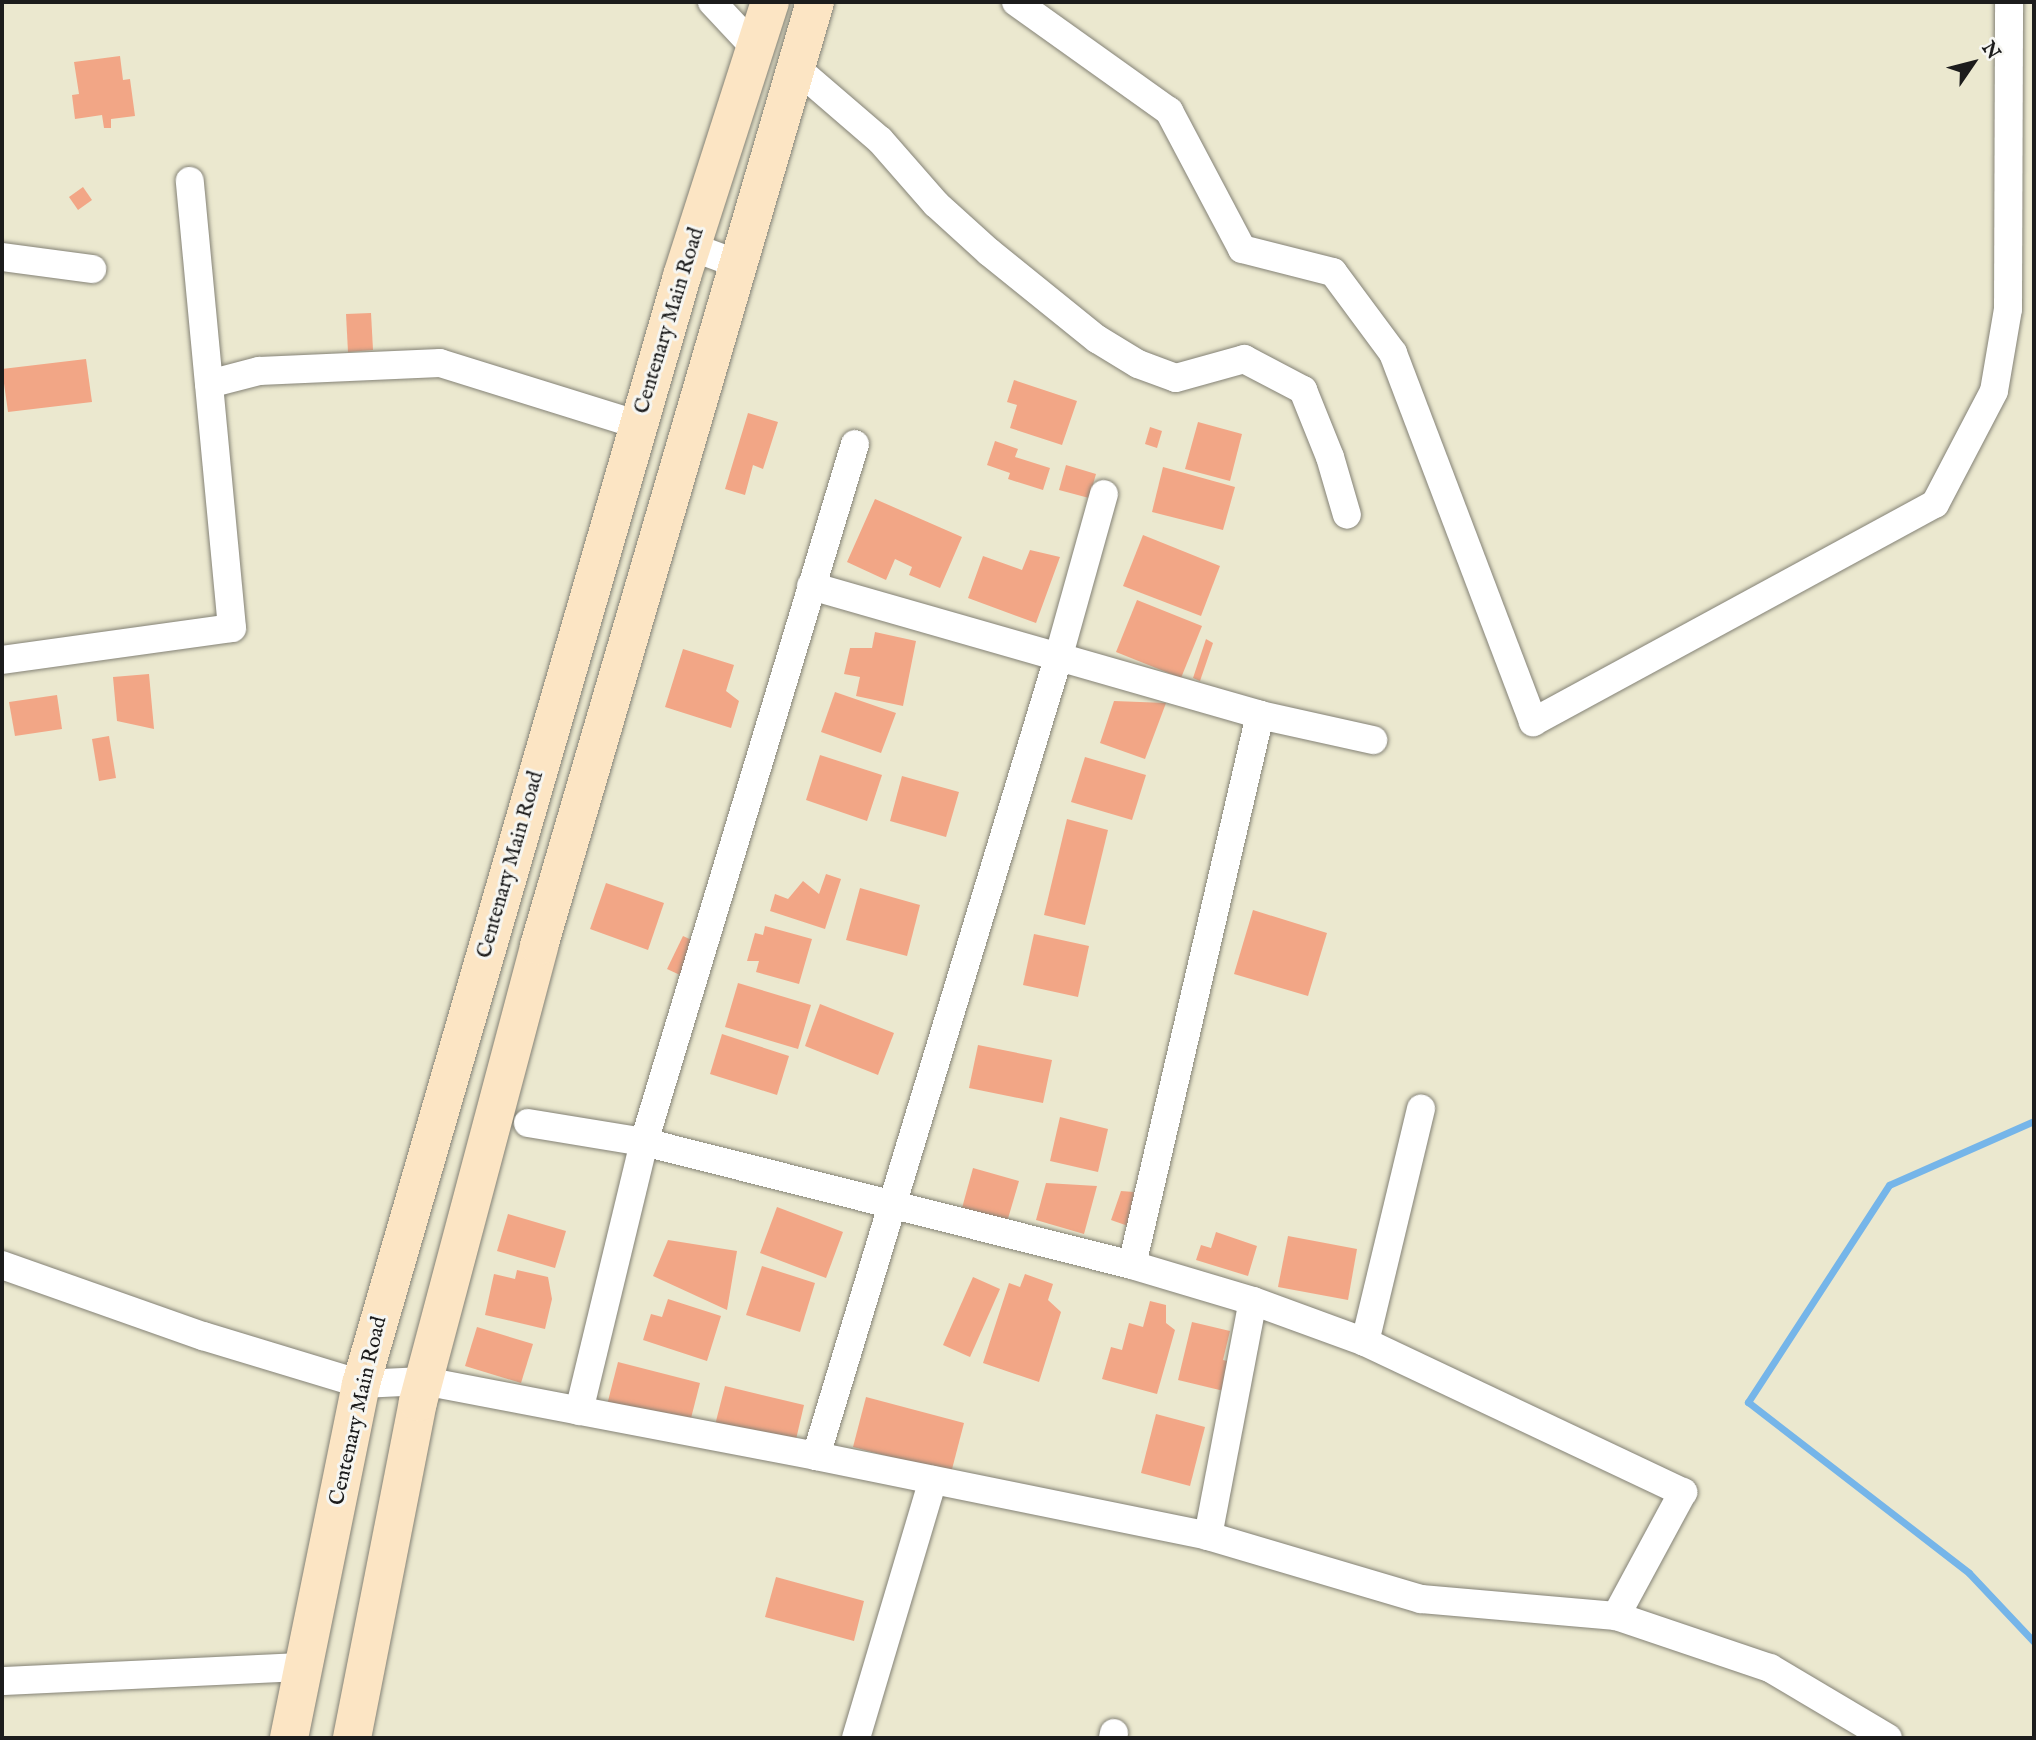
<!DOCTYPE html>
<html>
<head>
<meta charset="utf-8">
<style>
	body { margin:0 }
	#map { position:relative; width:2036px; height:1740px; overflow:hidden; background:#ebe8cf; font-family:"IM FELL English",serif }
	div>[style] { position:absolute }
	.stream>* { height:7px; margin:-3.5px; padding:0 3.5px; transform-origin:3.5px; border-radius:3.5px; background:#75b5e9 }
	.building>* { inset:0; background:#f2a686 }
	.roads { filter:drop-shadow(0 0 2px #848276) drop-shadow(0 0 2px #848276) }
	.street>* { height:28px; margin:-14px; padding:0 14px; transform-origin:14px; border-radius:14px; background:#fff }
	.secondary>* { height:38px; margin:-19px; padding:0 19px; transform-origin:19px; border-radius:19px; background:#fce5c4 }
	span { translate:-50% -50%; white-space:nowrap; text-align:center; line-height:1.15; -webkit-text-stroke:6px #f6f6f2; paint-order:stroke }
	.street-label { font-size:21px; color:#1c1c1c }
	.frame { position:absolute; inset:0; border:4px solid #1c1c1c; pointer-events:none }
	.north { position:absolute; left:1938px; top:28px; width:70px; height:70px; -webkit-text-stroke:5px #f6f6f2; paint-order:stroke; rotate:55deg; font-size:19px; font-weight:700; line-height:28px; text-align:center; color:#1c1c1c }
	.north::after { content:''; display:block; margin:auto; width:24px; height:32px; background:#1c1c1c; clip-path:polygon(50% 0,100% 100%,50% 72%,0 100%) }
</style>
</head>
<body>
<div id="map">
	<div class="stream">
		<i style="left:2034px;top:1121px;width:158px;rotate:156.2deg"></i>
		<i style="left:1889px;top:1185px;width:259px;rotate:123deg"></i>
		<i style="left:1748px;top:1402px;width:279px;rotate:37.7deg"></i>
		<i style="left:1969px;top:1573px;width:95px;rotate:46.7deg"></i>
	</div>
	<div class="building">
		<i style="clip-path:polygon(120px 56px,123px 80px,130px 79px,135px 116px,111px 119px,111px 128px,104px 128px,102px 115px,75px 119px,72px 95px,79px 94px,74px 62px)"></i>
		<i style="clip-path:polygon(83px 187px,92px 200px,78px 210px,69px 197px)"></i>
		<i style="clip-path:polygon(371px 313px,373px 350px,348px 352px,346px 314px)"></i>
		<i style="clip-path:polygon(86px 359px,92px 402px,8px 412px,2px 369px)"></i>
		<i style="clip-path:polygon(1014px 380px,1077px 401px,1062px 445px,1010px 428px,1017px 405px,1007px 402px)"></i>
		<i style="clip-path:polygon(748px 413px,778px 422px,763px 469px,753px 465px,745px 495px,725px 489px)"></i>
		<i style="clip-path:polygon(1198px 422px,1242px 434px,1230px 481px,1185px 469px)"></i>
		<i style="clip-path:polygon(1150px 427px,1162px 431px,1157px 448px,1145px 444px)"></i>
		<i style="clip-path:polygon(995px 441px,1018px 449px,1015px 457px,1050px 468px,1043px 490px,1008px 479px,1010px 473px,987px 465px)"></i>
		<i style="clip-path:polygon(1066px 465px,1096px 474px,1089px 498px,1059px 490px)"></i>
		<i style="clip-path:polygon(1163px 467px,1235px 487px,1223px 530px,1152px 512px)"></i>
		<i style="clip-path:polygon(875px 499px,962px 537px,940px 588px,909px 575px,912px 567px,895px 559px,886px 580px,847px 562px)"></i>
		<i style="clip-path:polygon(1143px 535px,1220px 566px,1201px 616px,1123px 586px)"></i>
		<i style="clip-path:polygon(1030px 550px,1060px 557px,1036px 623px,968px 598px,983px 556px,1022px 570px)"></i>
		<i style="clip-path:polygon(1137px 600px,1202px 626px,1181px 678px,1116px 652px)"></i>
		<i style="clip-path:polygon(875px 632px,916px 641px,903px 706px,856px 696px,860px 677px,844px 674px,850px 648px,872px 648px)"></i>
		<i style="clip-path:polygon(1206px 639px,1213px 643px,1200px 681px,1193px 678px)"></i>
		<i style="clip-path:polygon(683px 649px,734px 665px,726px 691px,739px 701px,731px 728px,665px 707px)"></i>
		<i style="clip-path:polygon(149px 674px,154px 729px,117px 721px,113px 677px)"></i>
		<i style="clip-path:polygon(835px 692px,896px 713px,881px 753px,821px 732px)"></i>
		<i style="clip-path:polygon(57px 695px,62px 729px,15px 736px,9px 702px)"></i>
		<i style="clip-path:polygon(1114px 701px,1166px 703px,1145px 759px,1100px 743px)"></i>
		<i style="clip-path:polygon(109px 736px,116px 778px,99px 781px,92px 739px)"></i>
		<i style="clip-path:polygon(820px 755px,882px 775px,867px 821px,806px 800px)"></i>
		<i style="clip-path:polygon(1085px 757px,1146px 775px,1132px 820px,1071px 802px)"></i>
		<i style="clip-path:polygon(902px 776px,959px 792px,946px 837px,890px 821px)"></i>
		<i style="clip-path:polygon(1067px 819px,1108px 830px,1085px 925px,1044px 915px)"></i>
		<i style="clip-path:polygon(826px 874px,841px 879px,825px 929px,770px 911px,775px 894px,788px 899px,803px 881px,819px 894px)"></i>
		<i style="clip-path:polygon(606px 883px,664px 903px,648px 950px,590px 929px)"></i>
		<i style="clip-path:polygon(860px 888px,920px 905px,907px 956px,846px 940px)"></i>
		<i style="clip-path:polygon(1253px 910px,1327px 933px,1308px 996px,1234px 974px)"></i>
		<i style="clip-path:polygon(765px 926px,812px 939px,799px 984px,756px 972px,759px 961px,747px 961px,755px 933px,763px 935px)"></i>
		<i style="clip-path:polygon(1034px 934px,1089px 946px,1078px 997px,1023px 985px)"></i>
		<i style="clip-path:polygon(683px 936px,696px 942px,680px 975px,667px 969px)"></i>
		<i style="clip-path:polygon(738px 983px,811px 1005px,798px 1049px,725px 1027px)"></i>
		<i style="clip-path:polygon(820px 1004px,894px 1033px,878px 1075px,805px 1046px)"></i>
		<i style="clip-path:polygon(722px 1034px,789px 1056px,777px 1095px,710px 1074px)"></i>
		<i style="clip-path:polygon(978px 1045px,1052px 1060px,1043px 1103px,969px 1088px)"></i>
		<i style="clip-path:polygon(1060px 1117px,1108px 1129px,1098px 1172px,1050px 1161px)"></i>
		<i style="clip-path:polygon(973px 1168px,1019px 1181px,1007px 1222px,962px 1208px)"></i>
		<i style="clip-path:polygon(1046px 1183px,1097px 1186px,1084px 1234px,1036px 1220px)"></i>
		<i style="clip-path:polygon(1121px 1191px,1134px 1192px,1131px 1227px,1111px 1220px)"></i>
		<i style="clip-path:polygon(777px 1207px,843px 1232px,826px 1278px,760px 1253px)"></i>
		<i style="clip-path:polygon(508px 1214px,566px 1231px,555px 1268px,497px 1251px)"></i>
		<i style="clip-path:polygon(1216px 1232px,1257px 1246px,1248px 1276px,1196px 1260px,1201px 1245px,1211px 1248px)"></i>
		<i style="clip-path:polygon(1288px 1236px,1357px 1249px,1348px 1300px,1278px 1287px)"></i>
		<i style="clip-path:polygon(668px 1240px,737px 1251px,727px 1310px,653px 1276px)"></i>
		<i style="clip-path:polygon(762px 1266px,815px 1283px,800px 1332px,746px 1315px)"></i>
		<i style="clip-path:polygon(517px 1270px,548px 1277px,552px 1299px,545px 1329px,485px 1315px,494px 1274px,515px 1279px)"></i>
		<i style="clip-path:polygon(1025px 1274px,1053px 1284px,1048px 1300px,1061px 1312px,1039px 1382px,983px 1363px,1009px 1283px,1020px 1287px)"></i>
		<i style="clip-path:polygon(973px 1277px,1000px 1289px,970px 1357px,943px 1345px)"></i>
		<i style="clip-path:polygon(668px 1299px,721px 1316px,707px 1361px,643px 1340px,651px 1314px,662px 1317px)"></i>
		<i style="clip-path:polygon(1150px 1301px,1166px 1305px,1166px 1323px,1175px 1330px,1157px 1394px,1102px 1379px,1111px 1347px,1122px 1350px,1129px 1323px,1143px 1327px)"></i>
		<i style="clip-path:polygon(1192px 1322px,1230px 1331px,1223px 1360px,1235px 1363px,1228px 1392px,1178px 1380px)"></i>
		<i style="clip-path:polygon(477px 1327px,533px 1344px,521px 1383px,465px 1366px)"></i>
		<i style="clip-path:polygon(618px 1362px,700px 1383px,689px 1426px,607px 1405px)"></i>
		<i style="clip-path:polygon(725px 1386px,804px 1405px,794px 1448px,714px 1429px)"></i>
		<i style="clip-path:polygon(866px 1397px,964px 1423px,951px 1473px,853px 1447px)"></i>
		<i style="clip-path:polygon(1156px 1414px,1205px 1427px,1190px 1486px,1141px 1473px)"></i>
		<i style="clip-path:polygon(776px 1577px,864px 1601px,854px 1641px,765px 1617px)"></i>
	</div>
	<div class="roads">
		<div class="street">
			<i style="left:712px;top:2px;width:63px;rotate:46.9deg"></i>
			<i style="left:1016px;top:2px;width:188px;rotate:35.5deg"></i>
			<i style="left:1169px;top:111px;width:156px;rotate:62.1deg"></i>
			<i style="left:1242px;top:249px;width:94px;rotate:14.2deg"></i>
			<i style="left:1333px;top:272px;width:101px;rotate:53.5deg"></i>
			<i style="left:1393px;top:353px;width:395px;rotate:69.2deg"></i>
			<i style="left:1533px;top:722px;width:457px;rotate:-28.5deg"></i>
			<i style="left:1935px;top:504px;width:127px;rotate:-62.4deg"></i>
			<i style="left:1994px;top:391px;width:83px;rotate:-80.3deg"></i>
			<i style="left:2008px;top:309px;width:307px;rotate:-89.8deg"></i>
			<i style="left:795px;top:67px;width:112px;rotate:40.7deg"></i>
			<i style="left:880px;top:140px;width:85px;rotate:48.8deg"></i>
			<i style="left:936px;top:204px;width:72px;rotate:42.2deg"></i>
			<i style="left:989px;top:252px;width:139px;rotate:38.9deg"></i>
			<i style="left:1097px;top:339px;width:48px;rotate:31.4deg"></i>
			<i style="left:1138px;top:364px;width:40px;rotate:20.2deg"></i>
			<i style="left:1176px;top:378px;width:71px;rotate:-15.6deg"></i>
			<i style="left:1244px;top:359px;width:67px;rotate:27.7deg"></i>
			<i style="left:1303px;top:390px;width:72px;rotate:68.1deg"></i>
			<i style="left:1330px;top:457px;width:60px;rotate:73.7deg"></i>
			<i style="left:692px;top:247px;width:46px;rotate:20.4deg"></i>
			<i style="left:2px;top:257px;width:91px;rotate:7.6deg"></i>
			<i style="left:209px;top:384px;width:52px;rotate:-14.6deg"></i>
			<i style="left:259px;top:371px;width:181px;rotate:-2.5deg"></i>
			<i style="left:440px;top:363px;width:208px;rotate:17.3deg"></i>
			<i style="left:811px;top:586px;width:467px;rotate:16deg"></i>
			<i style="left:1260px;top:715px;width:116px;rotate:12.5deg"></i>
			<i style="left:2px;top:660px;width:232px;rotate:-7.9deg"></i>
			<i style="left:232px;top:628px;width:449px;rotate:-95.4deg"></i>
			<i style="left:528px;top:1123px;width:118px;rotate:9.3deg"></i>
			<i style="left:644px;top:1142px;width:503px;rotate:14.15deg"></i>
			<i style="left:1132px;top:1265px;width:126px;rotate:16.6deg"></i>
			<i style="left:1253px;top:1301px;width:119px;rotate:20.1deg"></i>
			<i style="left:1365px;top:1342px;width:352px;rotate:25.3deg"></i>
			<i style="left:1683px;top:1492px;width:141px;rotate:118.4deg"></i>
			<i style="left:2px;top:1265px;width:213px;rotate:19.5deg"></i>
			<i style="left:203px;top:1336px;width:165px;rotate:16.9deg"></i>
			<i style="left:361px;top:1384px;width:63px;rotate:-2.7deg"></i>
			<i style="left:424px;top:1381px;width:399px;rotate:10.8deg"></i>
			<i style="left:816px;top:1456px;width:400px;rotate:11.5deg"></i>
			<i style="left:1208px;top:1536px;width:222px;rotate:16.5deg"></i>
			<i style="left:1421px;top:1599px;width:196px;rotate:5deg"></i>
			<i style="left:1616px;top:1616px;width:163px;rotate:18.7deg"></i>
			<i style="left:1770px;top:1668px;width:137px;rotate:30.7deg"></i>
			<i style="left:1132px;top:1265px;width:565px;rotate:-76.9deg"></i>
			<i style="left:1365px;top:1342px;width:240px;rotate:-76.5deg"></i>
			<i style="left:579px;top:1411px;width:277px;rotate:-76.4deg"></i>
			<i style="left:644px;top:1142px;width:729px;rotate:-73.18deg"></i>
			<i style="left:816px;top:1456px;width:837px;rotate:-73.12deg"></i>
			<i style="left:1059px;top:655px;width:167px;rotate:-74.4deg"></i>
			<i style="left:1208px;top:1536px;width:239px;rotate:-79.2deg"></i>
			<i style="left:2px;top:1681px;width:301px;rotate:-2.7deg"></i>
			<i style="left:856px;top:1738px;width:269px;rotate:-73.4deg"></i>
			<i style="left:1113px;top:1738px;width:5px;rotate:-79deg"></i>
		</div>
		<div class="secondary">
			<i style="left:289px;top:1738px;width:361px;rotate:-78.5deg"></i>
			<i style="left:361px;top:1384px;width:1154px;rotate:-73.84deg"></i>
			<i style="left:682px;top:276px;width:288px;rotate:-72.2deg"></i>
			<i style="left:352px;top:1738px;width:342px;rotate:-78.9deg"></i>
			<i style="left:418px;top:1402px;width:472px;rotate:-75.1deg"></i>
			<i style="left:539px;top:946px;width:984px;rotate:-73.7deg"></i>
		</div>
	</div>
	<div class="street-label">
		<span style="left:670px;top:321px;rotate:-73deg">Centenary Main Road</span>
		<span style="left:511px;top:865px;rotate:-74deg">Centenary Main Road</span>
		<span style="left:359px;top:1411px;rotate:-77deg">Centenary Main Road</span>
	</div>
	<div class="frame"></div>
	<div class="north">N</div>
</div>
</body>
</html>
